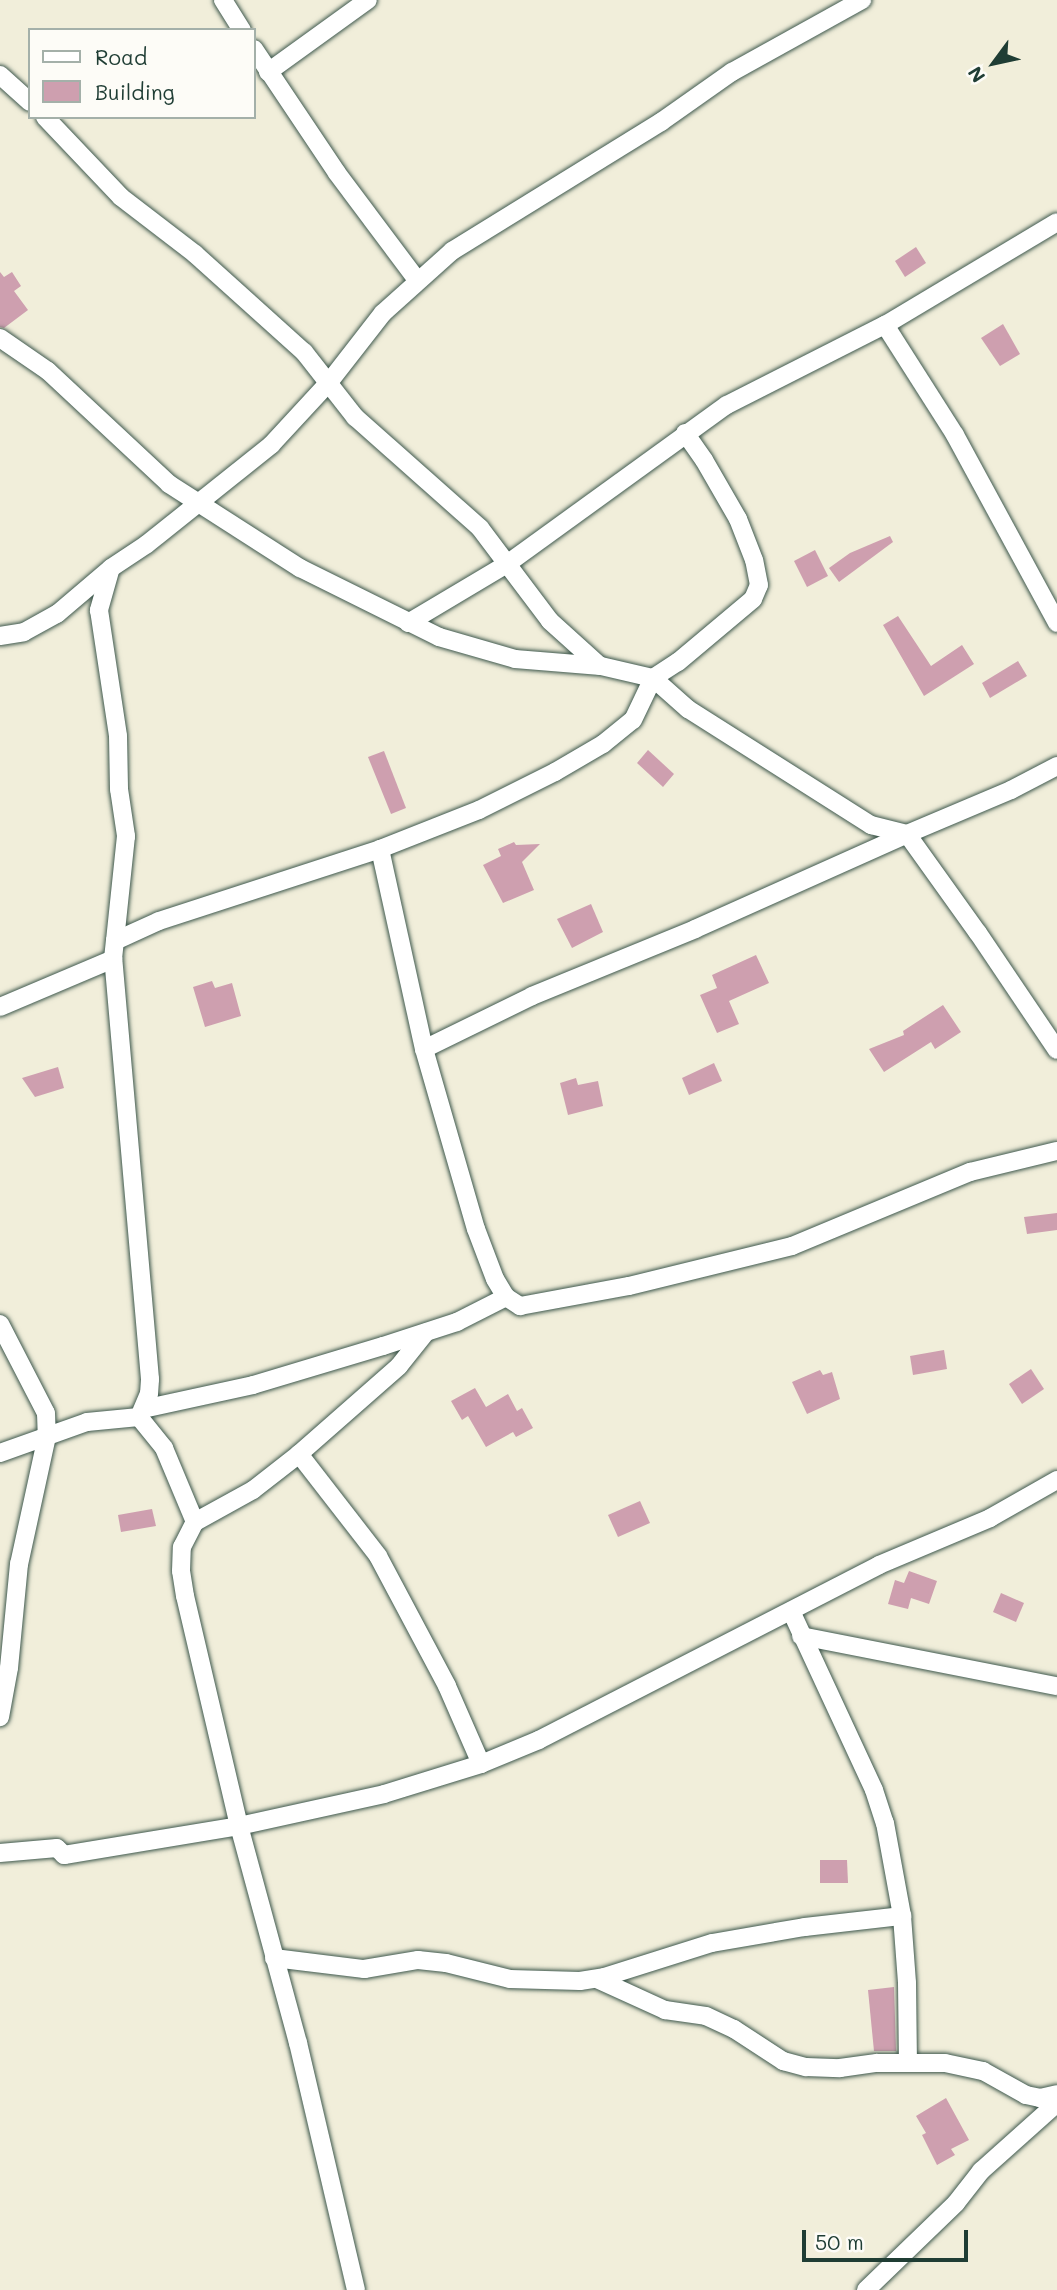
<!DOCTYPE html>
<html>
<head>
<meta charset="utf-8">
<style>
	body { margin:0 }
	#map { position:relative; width:1057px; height:2290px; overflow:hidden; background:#f1eeda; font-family:Mali,sans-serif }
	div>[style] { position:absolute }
	.building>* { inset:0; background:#ce9faf }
	.roads { filter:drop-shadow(0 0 2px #3e584d) drop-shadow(0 0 2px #3e584d) }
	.minor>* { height:18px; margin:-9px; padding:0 9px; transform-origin:9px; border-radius:9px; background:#fff }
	span { translate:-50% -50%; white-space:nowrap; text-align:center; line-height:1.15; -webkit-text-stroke:5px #fdfcf7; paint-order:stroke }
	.legend { position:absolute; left:28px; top:28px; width:228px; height:91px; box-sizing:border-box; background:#fdfcf7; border:2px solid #a4b0a9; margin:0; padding:9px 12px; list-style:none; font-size:21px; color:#1f3d34 }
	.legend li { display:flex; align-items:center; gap:14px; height:35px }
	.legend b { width:35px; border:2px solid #a4b0a9 }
	.north { position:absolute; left:959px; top:28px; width:70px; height:70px; -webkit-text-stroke:5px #fdfcf7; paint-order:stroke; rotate:237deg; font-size:19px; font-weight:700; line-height:28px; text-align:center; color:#1f3d34 }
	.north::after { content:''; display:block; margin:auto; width:24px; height:32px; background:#1f3d34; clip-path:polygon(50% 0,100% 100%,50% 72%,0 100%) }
	.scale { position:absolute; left:802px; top:2230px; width:166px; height:32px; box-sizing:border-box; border:4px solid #1f3d34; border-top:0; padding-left:9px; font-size:21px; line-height:24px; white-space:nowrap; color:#1f3d34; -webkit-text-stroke:5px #fdfcf7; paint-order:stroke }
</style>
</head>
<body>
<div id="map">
	<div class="building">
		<i style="clip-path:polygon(916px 247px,926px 263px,905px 277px,895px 261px)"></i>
		<i style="clip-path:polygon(0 272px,4px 277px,12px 272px,21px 286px,14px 291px,28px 310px,4px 328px,0 327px)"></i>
		<i style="clip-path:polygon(1003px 324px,1020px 354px,1000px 366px,981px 338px)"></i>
		<i style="clip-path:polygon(890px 536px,893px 542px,839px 582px,829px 568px,850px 553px)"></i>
		<i style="clip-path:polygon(815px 550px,828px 576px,807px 587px,794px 561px)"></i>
		<i style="clip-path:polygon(898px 616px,931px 666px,962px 645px,974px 664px,924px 696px,883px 625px)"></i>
		<i style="clip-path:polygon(1018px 661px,1027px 676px,990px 698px,982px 683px)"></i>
		<i style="clip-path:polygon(648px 750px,674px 774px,663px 787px,637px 763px)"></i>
		<i style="clip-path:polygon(384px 751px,406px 808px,391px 814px,368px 757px)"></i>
		<i style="clip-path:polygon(514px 842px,516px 845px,540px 844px,522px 862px,534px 890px,503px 903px,483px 865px,501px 856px,498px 849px)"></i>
		<i style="clip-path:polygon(591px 904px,603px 932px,572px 948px,557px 919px)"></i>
		<i style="clip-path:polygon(756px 955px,769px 983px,729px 1001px,739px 1024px,717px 1033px,700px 995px,717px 988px,712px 975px)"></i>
		<i style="clip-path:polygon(212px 981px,215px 988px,232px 983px,241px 1016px,205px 1027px,193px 987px)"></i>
		<i style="clip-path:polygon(943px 1005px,961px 1032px,935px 1049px,931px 1042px,884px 1072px,869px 1049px,904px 1035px,903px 1031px)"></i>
		<i style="clip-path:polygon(714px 1063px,722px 1081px,689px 1095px,682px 1078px)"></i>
		<i style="clip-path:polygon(58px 1067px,64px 1088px,35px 1097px,22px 1078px)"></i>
		<i style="clip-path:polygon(576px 1078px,578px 1085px,598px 1081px,603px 1106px,568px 1115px,560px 1083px)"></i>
		<i style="clip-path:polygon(1057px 1213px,1057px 1230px,1027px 1234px,1024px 1217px)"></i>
		<i style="clip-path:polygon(944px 1350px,947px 1369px,913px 1375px,910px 1356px)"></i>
		<i style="clip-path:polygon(1031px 1369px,1044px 1389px,1022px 1404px,1009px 1384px)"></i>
		<i style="clip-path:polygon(820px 1370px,823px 1375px,832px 1372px,840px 1399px,807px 1414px,792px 1382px)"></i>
		<i style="clip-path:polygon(475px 1388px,486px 1407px,508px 1394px,517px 1411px,522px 1408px,533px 1428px,516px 1437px,513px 1432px,486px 1447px,468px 1416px,462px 1420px,451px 1401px)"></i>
		<i style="clip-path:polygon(640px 1501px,650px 1523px,618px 1537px,608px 1515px)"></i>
		<i style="clip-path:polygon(152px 1509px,156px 1526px,121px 1532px,118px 1515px)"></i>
		<i style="clip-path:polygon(909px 1571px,937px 1581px,929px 1604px,911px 1598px,908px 1609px,888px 1604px,895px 1580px,904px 1583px)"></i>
		<i style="clip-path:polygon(1001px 1593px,1024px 1603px,1016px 1622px,993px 1612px)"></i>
		<i style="clip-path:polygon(820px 1860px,847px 1860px,848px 1883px,820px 1883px)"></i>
		<i style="clip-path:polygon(894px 1987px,896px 2051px,874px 2051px,868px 1990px)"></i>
		<i style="clip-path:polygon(946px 2098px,969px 2140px,951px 2149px,955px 2155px,937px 2165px,922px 2135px,926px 2133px,916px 2116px)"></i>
	</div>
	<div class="roads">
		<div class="minor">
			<i style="left:223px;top:0;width:36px;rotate:58deg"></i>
			<i style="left:254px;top:49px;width:149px;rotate:56.2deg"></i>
			<i style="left:337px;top:173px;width:134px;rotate:53.2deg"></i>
			<i style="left:268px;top:72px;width:123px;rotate:-35.8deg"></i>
			<i style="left:0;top:75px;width:40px;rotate:42deg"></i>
			<i style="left:45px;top:117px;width:110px;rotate:46.5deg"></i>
			<i style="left:121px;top:197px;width:93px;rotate:37.6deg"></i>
			<i style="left:195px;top:254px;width:147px;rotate:42deg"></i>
			<i style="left:304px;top:352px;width:83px;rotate:51.9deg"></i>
			<i style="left:355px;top:417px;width:167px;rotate:41.6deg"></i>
			<i style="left:480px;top:528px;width:116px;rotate:53deg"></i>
			<i style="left:550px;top:621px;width:67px;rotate:42deg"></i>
			<i style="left:885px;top:325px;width:130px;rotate:57.5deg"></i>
			<i style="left:955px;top:435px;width:214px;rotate:61.5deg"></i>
			<i style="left:0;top:338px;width:58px;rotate:34.5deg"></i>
			<i style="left:48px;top:371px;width:166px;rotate:43deg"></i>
			<i style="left:169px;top:484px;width:156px;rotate:32.7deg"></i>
			<i style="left:300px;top:568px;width:155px;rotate:26.4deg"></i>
			<i style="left:439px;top:637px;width:79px;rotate:16.1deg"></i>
			<i style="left:515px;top:659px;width:86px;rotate:4.7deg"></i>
			<i style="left:601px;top:666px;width:53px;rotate:13deg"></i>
			<i style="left:653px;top:678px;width:47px;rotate:41.5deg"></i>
			<i style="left:688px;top:709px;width:217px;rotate:32.4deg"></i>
			<i style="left:871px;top:825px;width:37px;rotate:14deg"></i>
			<i style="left:907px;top:834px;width:113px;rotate:-22.9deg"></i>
			<i style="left:1011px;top:790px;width:52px;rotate:-27.6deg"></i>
			<i style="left:110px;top:571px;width:41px;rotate:105.8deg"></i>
			<i style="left:99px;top:610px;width:127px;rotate:81.4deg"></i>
			<i style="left:118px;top:736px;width:53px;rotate:88.9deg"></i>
			<i style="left:119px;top:789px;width:48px;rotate:81.5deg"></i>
			<i style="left:126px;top:836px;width:106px;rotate:96deg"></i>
			<i style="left:408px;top:623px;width:115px;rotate:-30.8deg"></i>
			<i style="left:507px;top:564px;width:271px;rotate:-35.9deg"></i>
			<i style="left:727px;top:405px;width:177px;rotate:-26.9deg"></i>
			<i style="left:885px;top:325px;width:200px;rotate:-30.9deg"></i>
			<i style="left:0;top:636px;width:24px;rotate:-9deg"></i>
			<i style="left:24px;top:632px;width:38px;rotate:-29deg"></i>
			<i style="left:57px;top:614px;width:71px;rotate:-40.4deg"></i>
			<i style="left:111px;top:568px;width:43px;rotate:-33.7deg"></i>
			<i style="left:147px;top:544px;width:159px;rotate:-38.6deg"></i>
			<i style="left:271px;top:445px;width:87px;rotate:-47.3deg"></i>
			<i style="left:330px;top:381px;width:86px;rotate:-52.1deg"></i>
			<i style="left:383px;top:313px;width:93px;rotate:-41.9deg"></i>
			<i style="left:452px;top:251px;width:246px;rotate:-31.7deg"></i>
			<i style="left:661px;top:122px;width:87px;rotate:-35.2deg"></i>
			<i style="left:732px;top:72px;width:149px;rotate:-29deg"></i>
			<i style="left:380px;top:849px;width:205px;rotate:77.6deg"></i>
			<i style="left:424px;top:1049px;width:187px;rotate:73.9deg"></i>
			<i style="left:476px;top:1229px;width:53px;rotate:69.2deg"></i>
			<i style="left:495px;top:1279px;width:21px;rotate:59deg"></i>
			<i style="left:506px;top:1297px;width:17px;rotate:33deg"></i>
			<i style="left:520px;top:1306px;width:111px;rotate:-10.4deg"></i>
			<i style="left:629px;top:1286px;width:168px;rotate:-13.8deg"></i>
			<i style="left:792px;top:1246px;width:193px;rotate:-22.6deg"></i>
			<i style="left:970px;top:1172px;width:89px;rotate:-13.6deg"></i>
			<i style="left:0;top:1007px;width:123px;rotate:-23deg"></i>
			<i style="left:424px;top:1049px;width:120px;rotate:-26.1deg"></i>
			<i style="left:532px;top:996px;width:176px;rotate:-22.3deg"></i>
			<i style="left:695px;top:929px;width:232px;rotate:-24.1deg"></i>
			<i style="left:907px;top:834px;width:122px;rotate:54.4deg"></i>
			<i style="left:978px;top:933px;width:141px;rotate:56deg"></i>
			<i style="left:0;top:1324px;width:100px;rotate:62.7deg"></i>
			<i style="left:46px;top:1413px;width:23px;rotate:88deg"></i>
			<i style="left:47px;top:1436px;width:131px;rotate:102.3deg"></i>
			<i style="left:19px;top:1564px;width:104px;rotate:95.5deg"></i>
			<i style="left:9px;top:1668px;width:50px;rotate:100.4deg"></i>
			<i style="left:143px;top:1409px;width:113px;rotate:-12.3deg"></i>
			<i style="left:253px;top:1385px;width:136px;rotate:-16.7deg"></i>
			<i style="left:383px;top:1346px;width:78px;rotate:-18deg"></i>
			<i style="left:457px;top:1322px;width:55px;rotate:-27deg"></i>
			<i style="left:139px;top:1417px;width:25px;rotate:-67deg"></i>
			<i style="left:149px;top:1394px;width:15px;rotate:-86deg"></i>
			<i style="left:150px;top:1379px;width:422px;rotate:-95deg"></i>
			<i style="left:113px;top:959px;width:18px;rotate:-84deg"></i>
			<i style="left:115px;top:941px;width:48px;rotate:-24.4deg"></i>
			<i style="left:159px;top:921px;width:232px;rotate:-18deg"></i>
			<i style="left:380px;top:849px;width:106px;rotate:-21.5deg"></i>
			<i style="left:479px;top:810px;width:85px;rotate:-26.6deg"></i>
			<i style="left:555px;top:772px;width:56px;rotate:-30.3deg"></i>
			<i style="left:603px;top:744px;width:38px;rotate:-39deg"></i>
			<i style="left:633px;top:720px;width:47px;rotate:-64.5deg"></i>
			<i style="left:653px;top:678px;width:30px;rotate:-33deg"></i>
			<i style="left:678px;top:662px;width:98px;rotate:-40deg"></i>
			<i style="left:753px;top:599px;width:15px;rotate:-67deg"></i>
			<i style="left:759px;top:585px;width:25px;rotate:-101deg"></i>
			<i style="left:754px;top:560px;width:44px;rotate:-111.3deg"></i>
			<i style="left:738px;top:519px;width:68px;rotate:-120deg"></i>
			<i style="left:704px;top:460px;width:33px;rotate:-125deg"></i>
			<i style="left:0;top:1453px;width:92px;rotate:-19.6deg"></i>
			<i style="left:87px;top:1422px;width:52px;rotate:-5.5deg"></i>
			<i style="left:139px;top:1417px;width:40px;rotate:51deg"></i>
			<i style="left:164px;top:1448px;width:80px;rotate:67.3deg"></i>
			<i style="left:299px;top:1454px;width:129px;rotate:52.2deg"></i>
			<i style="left:378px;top:1556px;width:147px;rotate:62deg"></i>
			<i style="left:447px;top:1686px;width:85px;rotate:66.4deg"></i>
			<i style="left:791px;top:1611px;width:197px;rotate:65.1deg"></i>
			<i style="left:874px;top:1790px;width:35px;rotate:72deg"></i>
			<i style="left:885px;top:1823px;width:95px;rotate:79.6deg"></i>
			<i style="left:902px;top:1916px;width:67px;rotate:85.7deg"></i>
			<i style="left:907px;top:1983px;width:80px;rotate:89.3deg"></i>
			<i style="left:801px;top:1636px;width:261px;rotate:11.1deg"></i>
			<i style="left:0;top:1853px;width:57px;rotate:-5deg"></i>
			<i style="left:57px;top:1848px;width:10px;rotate:45deg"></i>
			<i style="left:64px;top:1855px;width:177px;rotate:-9.4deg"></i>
			<i style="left:239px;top:1826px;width:148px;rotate:-12.4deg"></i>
			<i style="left:384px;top:1794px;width:102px;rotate:-17.2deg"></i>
			<i style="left:481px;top:1764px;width:63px;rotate:-22.5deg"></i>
			<i style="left:539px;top:1740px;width:382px;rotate:-27.2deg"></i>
			<i style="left:879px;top:1565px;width:121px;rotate:-22.9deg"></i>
			<i style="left:990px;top:1518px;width:77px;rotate:-29.6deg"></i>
			<i style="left:274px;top:1958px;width:91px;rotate:7deg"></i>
			<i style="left:364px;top:1969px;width:55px;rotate:-9.5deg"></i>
			<i style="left:418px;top:1960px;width:28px;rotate:6deg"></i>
			<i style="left:446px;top:1963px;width:66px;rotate:14deg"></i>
			<i style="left:510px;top:1979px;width:70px;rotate:1.6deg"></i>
			<i style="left:580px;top:1981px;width:24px;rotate:-9deg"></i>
			<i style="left:604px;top:1977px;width:113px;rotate:-17.5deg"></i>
			<i style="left:712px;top:1943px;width:94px;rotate:-9.8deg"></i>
			<i style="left:805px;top:1927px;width:98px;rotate:-6.5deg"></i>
			<i style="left:597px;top:1979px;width:75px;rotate:24.5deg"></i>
			<i style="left:665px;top:2010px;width:41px;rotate:8.3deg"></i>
			<i style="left:706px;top:2016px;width:31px;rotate:25deg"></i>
			<i style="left:734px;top:2029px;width:59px;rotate:33.1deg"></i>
			<i style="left:783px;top:2061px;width:24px;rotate:15deg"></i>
			<i style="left:806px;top:2067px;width:34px;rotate:2deg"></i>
			<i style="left:840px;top:2068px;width:37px;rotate:-8deg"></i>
			<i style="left:877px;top:2063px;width:68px"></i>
			<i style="left:945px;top:2063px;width:39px;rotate:12deg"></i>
			<i style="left:983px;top:2071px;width:49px;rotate:29.2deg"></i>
			<i style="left:1026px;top:2095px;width:14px;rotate:12deg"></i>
			<i style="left:1040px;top:2098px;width:17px;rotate:-13deg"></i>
			<i style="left:356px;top:2290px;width:254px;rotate:-103.2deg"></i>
			<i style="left:298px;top:2043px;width:225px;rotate:-105.2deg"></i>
			<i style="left:239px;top:1826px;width:236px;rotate:-103.2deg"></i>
			<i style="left:185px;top:1596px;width:25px;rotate:-99deg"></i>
			<i style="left:181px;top:1571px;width:24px;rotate:-88deg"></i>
			<i style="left:182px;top:1547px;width:28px;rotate:-63deg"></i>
			<i style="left:195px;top:1522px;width:66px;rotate:-28.9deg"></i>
			<i style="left:253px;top:1490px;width:58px;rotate:-38deg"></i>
			<i style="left:299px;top:1454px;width:133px;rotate:-41.3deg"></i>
			<i style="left:399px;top:1366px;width:43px;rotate:-51.5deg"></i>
			<i style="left:866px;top:2290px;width:125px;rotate:-44deg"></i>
			<i style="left:956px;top:2203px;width:41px;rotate:-52deg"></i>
			<i style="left:981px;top:2171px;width:102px;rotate:-41.8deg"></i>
		</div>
	</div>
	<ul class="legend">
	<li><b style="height:9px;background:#fff"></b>Road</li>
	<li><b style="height:19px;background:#ce9faf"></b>Building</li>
	</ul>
	<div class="north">N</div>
	<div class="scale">50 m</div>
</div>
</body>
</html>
